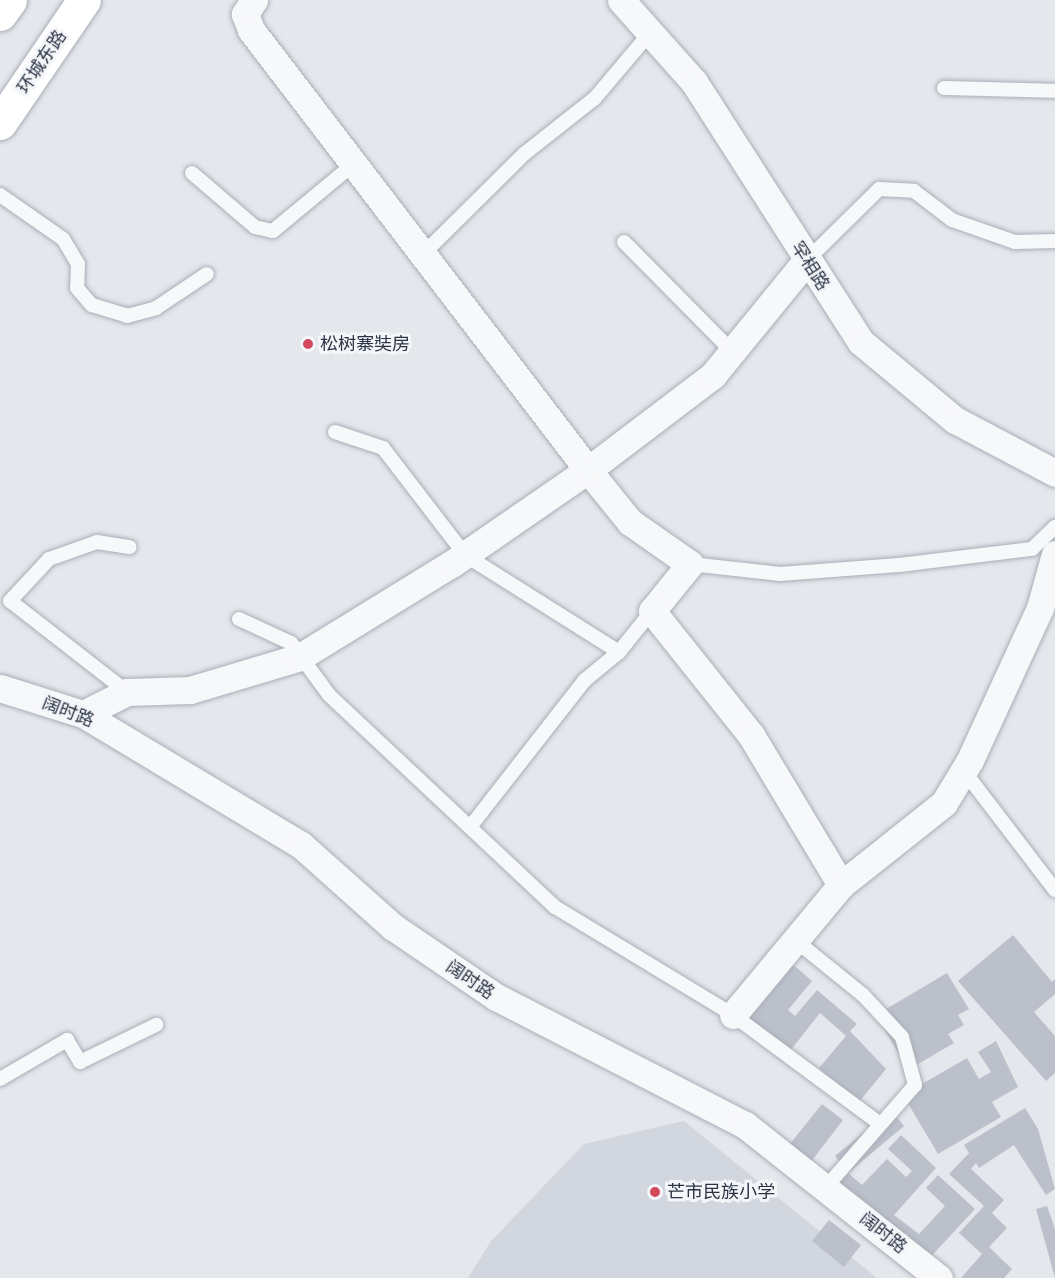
<!DOCTYPE html>
<html>
<head>
<meta charset="utf-8">
<style>
	body { margin:0 }
	#map { position:relative; width:1055px; height:1278px; overflow:hidden; background:#e4e7ec; font-family:Cabin,"Noto Sans SC",sans-serif }
	div>[style] { position:absolute }
	.built>* { inset:0; background:#d2d6de }
	.building>* { inset:0; background:#bbc0ca }
	.roads { filter:drop-shadow(0 0 2px #a9aeb7) drop-shadow(0 0 2px #a9aeb7) }
	.service>* { height:14px; margin:-7px; padding:0 7px; transform-origin:7px; border-radius:7px; background:#f7f8fa }
	.minor>* { height:27px; margin:-13.5px; padding:0 13.5px; transform-origin:13.5px; border-radius:13.5px; background:#f7f8fa }
	.primary>* { height:33px; margin:-16.5px; padding:0 16.5px; transform-origin:16.5px; border-radius:16.5px; background:#fff }
	.dots>* { width:16px; height:16px; translate:-50% -50%; box-sizing:border-box; border:3px solid #f4f6f9; border-radius:50% }
	span { translate:-50% -50%; white-space:nowrap; text-align:center; line-height:1.15; -webkit-text-stroke:6px #f4f6f9; paint-order:stroke }
	.street-label { font-size:18px; color:#2b3445 }
	.poi-label { font-size:18px; color:#2b3445 }
	.left { translate:0 -50%; text-align:left }
</style>
</head>
<body>
<div id="map">
	<div class="built">
		<i style="clip-path:polygon(684px 1121px,877px 1278px,468px 1278px,491px 1241px,584px 1144px)"></i>
	</div>
	<div class="building">
		<i style="clip-path:polygon(1013px 935px,1052px 982px,1055px 979px,1055px 994px,1034px 1012px,1055px 1036px,1055px 1073px,1046px 1081px,958px 981px)"></i>
		<i style="clip-path:polygon(782px 955px,812px 981px,788px 1010px,795px 1016px,817px 990px,857px 1024px,850px 1031px,886px 1069px,859px 1102px,819px 1068px,846px 1036px,820px 1013px,790px 1051px,727px 1011px)"></i>
		<i style="clip-path:polygon(947px 973px,969px 1009px,958px 1015px,964px 1025px,948px 1034px,954px 1043px,908px 1070px,876px 1015px)"></i>
		<i style="clip-path:polygon(996px 1041px,1018px 1087px,992px 1102px,1001px 1117px,938px 1154px,903px 1095px,967px 1058px,979px 1079px,991px 1072px,978px 1052px)"></i>
		<i style="clip-path:polygon(822px 1104px,843px 1120px,807px 1167px,785px 1150px)"></i>
		<i style="clip-path:polygon(1025px 1108px,1038px 1129px,1055px 1189px,1046px 1195px,1014px 1145px,979px 1168px,976px 1163px,971px 1169px,1004px 1200px,992px 1213px,1007px 1228px,989px 1247px,1012px 1269px,1004px 1278px,961px 1278px,982px 1254px,959px 1233px,984px 1206px,949px 1174px,969px 1153px,964px 1145px)"></i>
		<i style="clip-path:polygon(891px 1110px,904px 1126px,848px 1173px,862px 1185px,887px 1159px,906px 1177px,912px 1171px,888px 1149px,901px 1135px,936px 1168px,894px 1215px,919px 1234px,945px 1206px,926px 1188px,938px 1175px,975px 1209px,925px 1263px,839px 1183px,848px 1173px,835px 1156px)"></i>
		<i style="clip-path:polygon(1047px 1206px,1055px 1229px,1055px 1278px,1036px 1209px)"></i>
		<i style="clip-path:polygon(829px 1220px,861px 1245px,844px 1267px,812px 1241px)"></i>
	</div>
	<div class="roads">
		<div class="service">
			<i style="left:944px;top:88px;width:111px;rotate:1.5deg"></i>
			<i style="left:192px;top:173px;width:83px;rotate:40.6deg"></i>
			<i style="left:255px;top:227px;width:18px;rotate:13deg"></i>
			<i style="left:273px;top:231px;width:107px;rotate:-39.7deg"></i>
			<i style="left:0;top:195px;width:77px;rotate:34.9deg"></i>
			<i style="left:63px;top:239px;width:29px;rotate:59deg"></i>
			<i style="left:78px;top:264px;width:24px;rotate:92deg"></i>
			<i style="left:77px;top:288px;width:23px;rotate:49deg"></i>
			<i style="left:92px;top:305px;width:37px;rotate:17deg"></i>
			<i style="left:127px;top:316px;width:30px;rotate:-15deg"></i>
			<i style="left:156px;top:308px;width:61px;rotate:-33.7deg"></i>
			<i style="left:624px;top:242px;width:153px;rotate:45.3deg"></i>
			<i style="left:425px;top:252px;width:139px;rotate:-44.7deg"></i>
			<i style="left:524px;top:154px;width:90px;rotate:-38.3deg"></i>
			<i style="left:595px;top:98px;width:85px;rotate:-49.8deg"></i>
			<i style="left:806px;top:261px;width:103px;rotate:-44.6deg"></i>
			<i style="left:879px;top:189px;width:35px;rotate:3deg"></i>
			<i style="left:914px;top:191px;width:48px;rotate:37.3deg"></i>
			<i style="left:952px;top:220px;width:67px;rotate:19.2deg"></i>
			<i style="left:1015px;top:242px;width:40px;rotate:-1.4deg"></i>
			<i style="left:335px;top:432px;width:51px;rotate:18.4deg"></i>
			<i style="left:383px;top:448px;width:135px;rotate:52.5deg"></i>
			<i style="left:465px;top:555px;width:182px;rotate:32.2deg"></i>
			<i style="left:690px;top:564px;width:91px;rotate:6.3deg"></i>
			<i style="left:780px;top:574px;width:119px;rotate:-4.3deg"></i>
			<i style="left:899px;top:565px;width:134px;rotate:-6.9deg"></i>
			<i style="left:1032px;top:549px;width:32px;rotate:-44deg"></i>
			<i style="left:239px;top:619px;width:57px;rotate:24.8deg"></i>
			<i style="left:291px;top:643px;width:64px;rotate:53.8deg"></i>
			<i style="left:329px;top:695px;width:310px;rotate:43.2deg"></i>
			<i style="left:555px;top:907px;width:208px;rotate:31.2deg"></i>
			<i style="left:733px;top:1015px;width:182px;rotate:36.5deg"></i>
			<i style="left:127px;top:692px;width:148px;rotate:-142.1deg"></i>
			<i style="left:10px;top:601px;width:57px;rotate:-47.1deg"></i>
			<i style="left:49px;top:559px;width:51px;rotate:-19.5deg"></i>
			<i style="left:97px;top:542px;width:33px;rotate:9deg"></i>
			<i style="left:964px;top:771px;width:150px;rotate:52.6deg"></i>
			<i style="left:470px;top:827px;width:187px;rotate:-52deg"></i>
			<i style="left:585px;top:680px;width:44px;rotate:-39.5deg"></i>
			<i style="left:619px;top:652px;width:53px;rotate:-51.2deg"></i>
			<i style="left:795px;top:940px;width:87px;rotate:39deg"></i>
			<i style="left:863px;top:995px;width:57px;rotate:47.1deg"></i>
			<i style="left:902px;top:1037px;width:50px;rotate:74.8deg"></i>
			<i style="left:915px;top:1085px;width:137px;rotate:131.1deg"></i>
			<i style="left:0;top:1079px;width:78px;rotate:-30.2deg"></i>
			<i style="left:67px;top:1040px;width:26px;rotate:59deg"></i>
			<i style="left:80px;top:1062px;width:85px;rotate:-26deg"></i>
		</div>
		<div class="minor">
			<i style="left:254px;top:0;width:17px;rotate:123deg"></i>
			<i style="left:245px;top:14px;width:17px;rotate:69deg"></i>
			<i style="left:251px;top:30px;width:554px;rotate:52.55deg"></i>
			<i style="left:588px;top:470px;width:67px;rotate:51.1deg"></i>
			<i style="left:630px;top:522px;width:73px;rotate:35deg"></i>
			<i style="left:690px;top:564px;width:60px;rotate:129deg"></i>
			<i style="left:652px;top:611px;width:159px;rotate:51.4deg"></i>
			<i style="left:751px;top:735px;width:175px;rotate:59deg"></i>
			<i style="left:621px;top:0;width:110px;rotate:48.3deg"></i>
			<i style="left:694px;top:82px;width:309px;rotate:57.3deg"></i>
			<i style="left:861px;top:342px;width:122px;rotate:39.7deg"></i>
			<i style="left:955px;top:420px;width:113px;rotate:27.9deg"></i>
			<i style="left:0;top:688px;width:87px;rotate:17.4deg"></i>
			<i style="left:83px;top:714px;width:254px;rotate:31deg"></i>
			<i style="left:301px;top:845px;width:123px;rotate:41.7deg"></i>
			<i style="left:393px;top:927px;width:125px;rotate:34.2deg"></i>
			<i style="left:496px;top:997px;width:280px;rotate:27.2deg"></i>
			<i style="left:745px;top:1125px;width:247px;rotate:38.3deg"></i>
			<i style="left:83px;top:714px;width:49px;rotate:-26.6deg"></i>
			<i style="left:127px;top:692px;width:63px;rotate:-1.8deg"></i>
			<i style="left:190px;top:690px;width:115px;rotate:-16.7deg"></i>
			<i style="left:300px;top:657px;width:180px;rotate:-31.6deg"></i>
			<i style="left:453px;top:563px;width:164px;rotate:-34.6deg"></i>
			<i style="left:588px;top:470px;width:157px;rotate:-37.2deg"></i>
			<i style="left:713px;top:375px;width:147px;rotate:-50.8deg"></i>
			<i style="left:733px;top:1015px;width:169px;rotate:-50.3deg"></i>
			<i style="left:841px;top:885px;width:132px;rotate:-38.5deg"></i>
			<i style="left:944px;top:803px;width:50px;rotate:-58.8deg"></i>
			<i style="left:970px;top:760px;width:167px;rotate:-65.3deg"></i>
			<i style="left:1040px;top:608px;width:56px;rotate:-74.5deg"></i>
		</div>
		<div class="primary">
			<i style="left:0;top:14px;width:17px;rotate:-54deg"></i>
			<i style="left:0;top:123px;width:149px;rotate:-55.7deg"></i>
		</div>
	</div>
	<div class="dots">
		<i style="left:308px;top:344px;background:#d1495b"></i>
		<i style="left:655px;top:1192px;background:#d1495b"></i>
	</div>
	<div class="street-label">
		<span style="left:42px;top:62px;rotate:-56deg">环城东路</span>
		<span style="left:810px;top:266px;rotate:57deg">罕相路</span>
		<span style="left:68px;top:712px;rotate:21deg">阔时路</span>
		<span style="left:470px;top:980px;rotate:34deg">阔时路</span>
		<span style="left:883px;top:1233px;rotate:38deg">阔时路</span>
	</div>
	<div class="poi-label">
		<span class="left" style="left:320px;top:344px">松树寨奘房</span>
		<span class="left" style="left:667px;top:1192px">芒市民族小学</span>
	</div>
</div>
</body>
</html>
